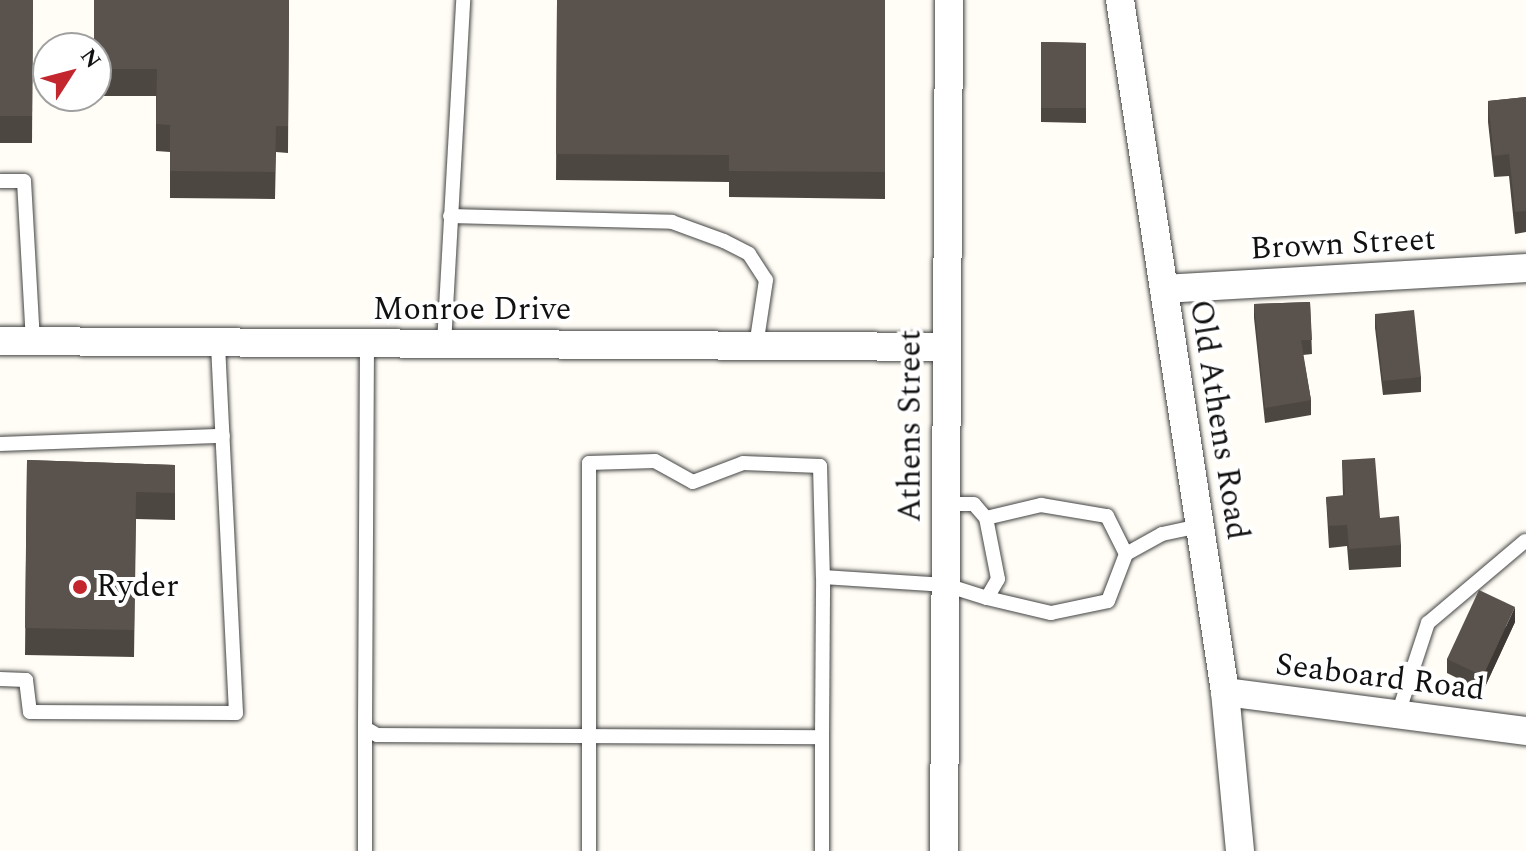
<!DOCTYPE html>
<html>
<head>
<meta charset="utf-8">
<style>
	body { margin:0 }
	#map { position:relative; width:1526px; height:851px; overflow:hidden; background:#fffdf5; font-family:Spectral,serif }
	div>[style] { position:absolute }
	.roads { filter:drop-shadow(0 0 2px #444) drop-shadow(0 0 2px #444) }
	.service>* { height:14px; margin:-7px; padding:0 7px; transform-origin:7px; border-radius:7px; background:#fff }
	.minor>* { height:28px; margin:-14px; padding:0 14px; transform-origin:14px; border-radius:14px; background:#fff }
	.wall>* { inset:0; background:#4d4742 }
	.shaded-wall>* { inset:0; background:#3f3936 }
	.building>* { inset:0; background:#5a524d }
	.dots>* { width:22px; height:22px; translate:-50% -50%; box-sizing:border-box; border:4px solid #fff; border-radius:50% }
	span { translate:-50% -50%; white-space:nowrap; text-align:center; line-height:1.15; -webkit-text-stroke:8px #fff; paint-order:stroke }
	.street-label { font-size:32px; color:#111 }
	.poi-label { font-size:32px; color:#111 }
	.left { translate:0 -50%; text-align:left }
	.north { position:absolute; left:32px; top:32px; width:80px; height:80px; box-sizing:border-box; background:#fff; border:2px solid #a0a0a0; border-radius:50%; rotate:54deg; font-size:22px; font-weight:700; line-height:32px; text-align:center; color:#111 }
	.north::after { content:''; display:block; margin:auto; width:28px; height:36px; background:#c4262e; clip-path:polygon(50% 0,100% 100%,50% 72%,0 100%) }
</style>
</head>
<body>
<div id="map">
	<div class="roads">
		<div class="service">
			<i style="left:0;top:181px;width:24px"></i>
			<i style="left:24px;top:181px;width:161px;rotate:86.8deg"></i>
			<i style="left:450px;top:216px;width:222px;rotate:1.5deg"></i>
			<i style="left:672px;top:222px;width:55px;rotate:20.1deg"></i>
			<i style="left:724px;top:241px;width:28px;rotate:27deg"></i>
			<i style="left:749px;top:254px;width:31px;rotate:57deg"></i>
			<i style="left:766px;top:280px;width:67px;rotate:98.6deg"></i>
			<i style="left:367px;top:343px;width:385px;rotate:90.3deg"></i>
			<i style="left:365px;top:728px;width:14px;rotate:30deg"></i>
			<i style="left:377px;top:735px;width:445px;rotate:0.3deg"></i>
			<i style="left:822px;top:737px;width:160px;rotate:-89.6deg"></i>
			<i style="left:823px;top:577px;width:123px;rotate:3.7deg"></i>
			<i style="left:946px;top:585px;width:43px;rotate:17.6deg"></i>
			<i style="left:987px;top:598px;width:22px;rotate:-60deg"></i>
			<i style="left:998px;top:579px;width:62px;rotate:-101.1deg"></i>
			<i style="left:986px;top:518px;width:18px;rotate:-131deg"></i>
			<i style="left:974px;top:504px;width:29px;rotate:180deg"></i>
			<i style="left:444px;top:344px;width:345px;rotate:-86.8deg"></i>
			<i style="left:0;top:444px;width:223px;rotate:-2.1deg"></i>
			<i style="left:986px;top:518px;width:57px;rotate:-13.3deg"></i>
			<i style="left:1041px;top:505px;width:67px;rotate:9.5deg"></i>
			<i style="left:1107px;top:516px;width:42px;rotate:63.4deg"></i>
			<i style="left:987px;top:598px;width:66px;rotate:13.2deg"></i>
			<i style="left:1051px;top:613px;width:58px;rotate:-11.9deg"></i>
			<i style="left:1108px;top:601px;width:50px;rotate:-69deg"></i>
			<i style="left:1126px;top:554px;width:41px;rotate:-29.1deg"></i>
			<i style="left:1162px;top:534px;width:39px;rotate:-12deg"></i>
			<i style="left:0;top:679px;width:26px;rotate:2deg"></i>
			<i style="left:26px;top:680px;width:32px;rotate:83deg"></i>
			<i style="left:30px;top:712px;width:206px;rotate:0.3deg"></i>
			<i style="left:236px;top:713px;width:370px;rotate:-92.8deg"></i>
			<i style="left:1398px;top:714px;width:96px;rotate:-71.8deg"></i>
			<i style="left:1428px;top:623px;width:127px;rotate:-40.2deg"></i>
			<i style="left:365px;top:728px;width:123px;rotate:90deg"></i>
			<i style="left:589px;top:851px;width:388px;rotate:-90deg"></i>
			<i style="left:589px;top:463px;width:66px;rotate:-1.7deg"></i>
			<i style="left:655px;top:461px;width:43px;rotate:28.9deg"></i>
			<i style="left:693px;top:482px;width:53px;rotate:-20.8deg"></i>
			<i style="left:743px;top:463px;width:77px;rotate:2.2deg"></i>
			<i style="left:820px;top:466px;width:111px;rotate:88.5deg"></i>
			<i style="left:822px;top:851px;width:114px;rotate:-90deg"></i>
		</div>
		<div class="minor">
			<i style="left:1120px;top:0;width:700px;rotate:81.37deg"></i>
			<i style="left:1225px;top:692px;width:160px;rotate:84.6deg"></i>
			<i style="left:1164px;top:289px;width:363px;rotate:-3.3deg"></i>
			<i style="left:0;top:341px;width:943px;rotate:0.36deg"></i>
			<i style="left:1225px;top:692px;width:304px;rotate:7.4deg"></i>
			<i style="left:944px;top:851px;width:851px;rotate:-89.66deg"></i>
		</div>
	</div>
	<div class="wall">
		<i style="clip-path:polygon(0 0,33px 0,32px 143px,0 143px)"></i>
		<i style="clip-path:polygon(289px 0,288px 153px,276px 152px,275px 199px,170px 198px,170px 152px,156px 151px,156px 96px,96px 96px,96px 48px)"></i>
		<i style="clip-path:polygon(557px 0,885px 0,885px 199px,729px 197px,729px 182px,556px 180px)"></i>
		<i style="clip-path:polygon(1041px 42px,1086px 43px,1086px 123px,1041px 122px)"></i>
		<i style="clip-path:polygon(1526px 97px,1526px 232px,1515px 234px,1509px 176px,1494px 177px,1488px 122px,1488px 101px)"></i>
		<i style="clip-path:polygon(1310px 302px,1312px 354px,1303px 355px,1311px 400px,1311px 415px,1265px 423px,1254px 318px,1254px 304px)"></i>
		<i style="clip-path:polygon(1375px 314px,1421px 377px,1421px 392px,1383px 395px,1375px 328px)"></i>
		<i style="clip-path:polygon(27px 460px,175px 465px,175px 520px,136px 519px,134px 657px,25px 655px)"></i>
		<i style="clip-path:polygon(1342px 460px,1380px 518px,1401px 545px,1401px 567px,1349px 570px,1347px 546px,1329px 548px,1326px 497px,1343px 496px)"></i>
		<i style="clip-path:polygon(1515px 622px,1483px 691px,1447px 673px,1447px 659px)"></i>
	</div>
	<div class="shaded-wall">
		<i style="clip-path:polygon(1515px 607px,1515px 622px,1483px 691px,1483px 676px)"></i>
	</div>
	<div class="building">
		<i style="clip-path:polygon(0 0,33px 0,32px 116px,0 116px)"></i>
		<i style="clip-path:polygon(94px 0,289px 0,288px 126px,276px 126px,275px 172px,170px 171px,170px 125px,156px 124px,157px 69px,96px 69px,96px 48px,94px 48px)"></i>
		<i style="clip-path:polygon(557px 0,885px 0,885px 172px,729px 171px,729px 155px,556px 154px)"></i>
		<i style="clip-path:polygon(1041px 42px,1086px 43px,1086px 108px,1041px 108px)"></i>
		<i style="clip-path:polygon(1526px 97px,1526px 211px,1515px 212px,1509px 154px,1494px 156px,1488px 101px)"></i>
		<i style="clip-path:polygon(1310px 302px,1312px 340px,1301px 340px,1311px 400px,1265px 408px,1254px 304px)"></i>
		<i style="clip-path:polygon(1414px 310px,1421px 377px,1383px 381px,1375px 314px)"></i>
		<i style="clip-path:polygon(1375px 458px,1380px 518px,1399px 516px,1401px 545px,1349px 549px,1347px 525px,1329px 526px,1326px 497px,1345px 495px,1342px 460px)"></i>
		<i style="clip-path:polygon(27px 460px,175px 465px,175px 493px,136px 492px,134px 630px,25px 628px)"></i>
		<i style="clip-path:polygon(1479px 590px,1515px 607px,1483px 676px,1447px 659px)"></i>
	</div>
	<div class="dots">
		<i style="left:80px;top:587px;background:#c4262e"></i>
	</div>
	<div class="street-label">
		<span style="left:1343px;top:245px;rotate:-3deg">Brown Street</span>
		<span style="left:472px;top:310px">Monroe Drive</span>
		<span style="left:1218px;top:420px;rotate:81deg">Old Athens Road</span>
		<span style="left:911px;top:426px;rotate:-90deg">Athens Street</span>
		<span style="left:1380px;top:678px;rotate:7deg">Seaboard Road</span>
	</div>
	<div class="poi-label">
		<span class="left" style="left:96px;top:587px">Ryder</span>
	</div>
	<div class="north">N</div>
</div>
</body>
</html>
